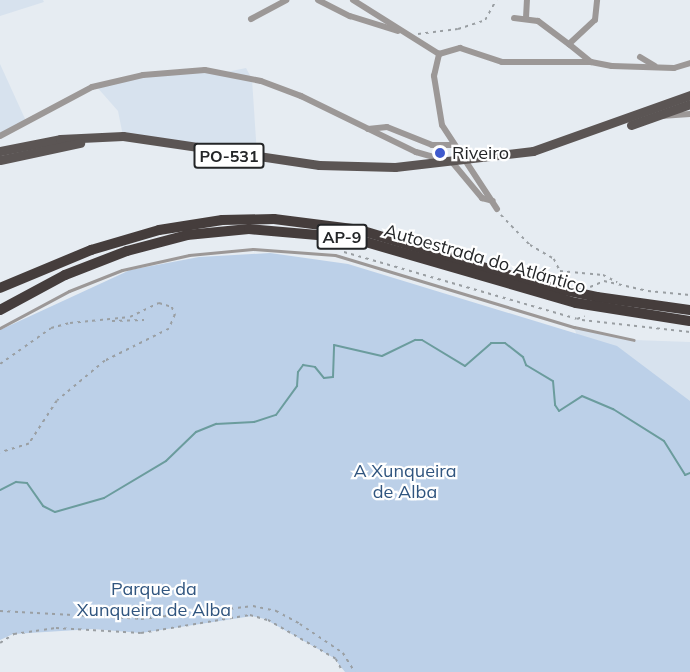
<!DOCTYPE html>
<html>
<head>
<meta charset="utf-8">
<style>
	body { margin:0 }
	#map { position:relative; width:690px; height:672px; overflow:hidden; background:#e6ecf2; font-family:Mulish,sans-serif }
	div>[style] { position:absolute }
	.built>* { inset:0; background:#d7e2ee }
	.green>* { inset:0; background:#bcd0e8 }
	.stream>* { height:2px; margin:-1px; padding:0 1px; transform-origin:1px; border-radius:1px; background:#6b9c9d }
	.path>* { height:1.5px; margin-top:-0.75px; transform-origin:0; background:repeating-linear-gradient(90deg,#9a9fa3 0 3px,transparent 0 7.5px) }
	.lane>* { height:3px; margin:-1.5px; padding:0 1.5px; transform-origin:1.5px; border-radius:1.5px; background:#9c9897 }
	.street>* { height:6px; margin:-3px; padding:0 3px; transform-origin:3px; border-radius:3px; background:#9c9897 }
	.primary>* { height:9px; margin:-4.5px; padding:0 4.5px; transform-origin:4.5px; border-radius:4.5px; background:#5b5554 }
	.highway>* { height:10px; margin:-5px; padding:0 5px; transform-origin:5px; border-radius:5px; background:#453d3c }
	.dots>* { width:16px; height:16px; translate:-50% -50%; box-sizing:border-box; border:3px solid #fff; border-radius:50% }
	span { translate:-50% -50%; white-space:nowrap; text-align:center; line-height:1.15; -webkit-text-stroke:4.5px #fff; paint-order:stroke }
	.shield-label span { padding:2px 4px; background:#fff; border:2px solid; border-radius:4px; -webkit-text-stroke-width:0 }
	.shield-label { font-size:16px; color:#232527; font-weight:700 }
	.poi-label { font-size:18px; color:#232527 }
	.left { translate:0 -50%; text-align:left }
	.street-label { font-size:18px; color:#232527 }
	.park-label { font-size:18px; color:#30557f }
</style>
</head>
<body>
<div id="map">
	<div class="built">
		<i style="clip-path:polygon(0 0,43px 0,44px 2px,0 16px)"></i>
		<i style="clip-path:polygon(0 64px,26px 121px,0 136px)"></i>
		<i style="clip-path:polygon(246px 68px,252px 79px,257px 155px,123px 136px,118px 111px,96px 86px,181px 71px,222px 73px)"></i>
		<i style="clip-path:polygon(574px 327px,634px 340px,690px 342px,690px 422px,580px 345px)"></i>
	</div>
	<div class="green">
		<i style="clip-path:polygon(270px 253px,348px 264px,617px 346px,690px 401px,690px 672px,345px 672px,334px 658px,265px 619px,252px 616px,141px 633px,93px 629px,13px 634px,0 640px,0 330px,130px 270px,199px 257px)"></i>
	</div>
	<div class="stream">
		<i style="left:0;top:490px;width:18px;rotate:-27deg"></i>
		<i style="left:16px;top:482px;width:11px;rotate:5deg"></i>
		<i style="left:27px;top:483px;width:28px;rotate:55deg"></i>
		<i style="left:43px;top:506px;width:13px;rotate:27deg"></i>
		<i style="left:55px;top:512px;width:51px;rotate:-15.9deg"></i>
		<i style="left:104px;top:498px;width:72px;rotate:-30.8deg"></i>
		<i style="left:166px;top:461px;width:42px;rotate:-44deg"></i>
		<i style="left:196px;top:432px;width:22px;rotate:-22deg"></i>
		<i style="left:216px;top:424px;width:38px;rotate:-3deg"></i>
		<i style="left:254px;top:422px;width:23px;rotate:-18deg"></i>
		<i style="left:276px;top:415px;width:36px;rotate:-54deg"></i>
		<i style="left:297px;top:386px;width:14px;rotate:-86deg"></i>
		<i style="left:298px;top:372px;width:9px;rotate:-54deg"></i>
		<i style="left:303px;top:365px;width:12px;rotate:9deg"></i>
		<i style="left:315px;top:367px;width:14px;rotate:51deg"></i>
		<i style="left:324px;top:378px;width:9px;rotate:-6deg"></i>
		<i style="left:333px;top:377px;width:32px;rotate:-88deg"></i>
		<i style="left:334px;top:345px;width:49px;rotate:12.9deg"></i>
		<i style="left:382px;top:356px;width:37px;rotate:-26deg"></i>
		<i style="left:415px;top:340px;width:7px"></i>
		<i style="left:422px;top:340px;width:50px;rotate:31.2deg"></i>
		<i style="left:465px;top:366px;width:35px;rotate:-41deg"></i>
		<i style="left:491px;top:343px;width:14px"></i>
		<i style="left:505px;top:343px;width:23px;rotate:38deg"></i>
		<i style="left:523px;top:357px;width:9px;rotate:69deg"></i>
		<i style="left:526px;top:365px;width:31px;rotate:31deg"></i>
		<i style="left:553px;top:381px;width:24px;rotate:85deg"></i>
		<i style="left:555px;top:405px;width:7px;rotate:56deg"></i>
		<i style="left:559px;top:411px;width:27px;rotate:-33deg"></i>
		<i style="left:582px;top:396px;width:34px;rotate:23deg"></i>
		<i style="left:613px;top:409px;width:60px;rotate:32.1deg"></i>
		<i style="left:664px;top:441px;width:40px;rotate:58deg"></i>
		<i style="left:685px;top:475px;width:5px;rotate:-22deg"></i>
	</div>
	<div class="path">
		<i style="left:418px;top:34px;width:40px;rotate:-7.1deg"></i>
		<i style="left:458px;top:29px;width:28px;rotate:-18deg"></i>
		<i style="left:485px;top:20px;width:23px;rotate:-61deg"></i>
		<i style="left:501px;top:215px;width:42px;rotate:46deg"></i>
		<i style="left:530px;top:245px;width:28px;rotate:30deg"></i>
		<i style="left:554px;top:259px;width:13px;rotate:63deg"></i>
		<i style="left:560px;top:271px;width:43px;rotate:5.3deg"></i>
		<i style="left:603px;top:275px;width:16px;rotate:27deg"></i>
		<i style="left:344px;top:252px;width:242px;rotate:16deg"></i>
		<i style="left:577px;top:319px;width:8px;rotate:-23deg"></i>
		<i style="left:590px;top:287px;width:15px;rotate:-23deg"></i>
		<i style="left:604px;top:281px;width:45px;rotate:12.8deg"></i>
		<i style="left:648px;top:291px;width:42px;rotate:5.4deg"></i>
		<i style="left:582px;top:320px;width:109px;rotate:6.3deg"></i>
		<i style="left:112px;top:321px;width:32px;rotate:-2deg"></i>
		<i style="left:0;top:364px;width:62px;rotate:-35.2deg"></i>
		<i style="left:51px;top:328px;width:20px;rotate:-15deg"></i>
		<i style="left:70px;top:323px;width:60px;rotate:-5.7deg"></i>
		<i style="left:130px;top:317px;width:32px;rotate:-26deg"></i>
		<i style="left:159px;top:303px;width:14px;rotate:17deg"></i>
		<i style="left:172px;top:307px;width:9px;rotate:69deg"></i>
		<i style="left:175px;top:315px;width:15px;rotate:113deg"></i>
		<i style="left:169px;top:329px;width:72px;rotate:153.4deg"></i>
		<i style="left:105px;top:361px;width:62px;rotate:140.2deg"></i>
		<i style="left:57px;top:401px;width:51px;rotate:123.1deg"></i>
		<i style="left:29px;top:444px;width:30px;rotate:163deg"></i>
		<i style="left:0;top:611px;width:141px;rotate:3.2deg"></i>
		<i style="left:141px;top:619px;width:113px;rotate:-6.6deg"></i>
		<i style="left:253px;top:606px;width:24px;rotate:12deg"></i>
		<i style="left:276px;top:611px;width:27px;rotate:28deg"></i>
		<i style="left:300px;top:624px;width:52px;rotate:34deg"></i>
		<i style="left:343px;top:653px;width:22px;rotate:58deg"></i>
		<i style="left:0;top:643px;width:17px;rotate:-33deg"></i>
		<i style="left:14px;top:634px;width:42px;rotate:-8.1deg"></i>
		<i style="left:56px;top:628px;width:85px;rotate:3.4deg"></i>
		<i style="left:141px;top:633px;width:110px;rotate:-9.4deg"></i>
		<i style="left:250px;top:615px;width:19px;rotate:16deg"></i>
		<i style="left:268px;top:620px;width:78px;rotate:29.8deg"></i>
		<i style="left:336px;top:659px;width:15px;rotate:62deg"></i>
	</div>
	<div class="lane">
		<i style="left:0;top:328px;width:78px;rotate:-28.2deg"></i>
		<i style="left:69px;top:291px;width:57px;rotate:-21.6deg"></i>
		<i style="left:122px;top:270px;width:69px;rotate:-12.6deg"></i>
		<i style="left:189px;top:255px;width:64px;rotate:-5.4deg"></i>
		<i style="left:253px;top:249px;width:82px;rotate:4.2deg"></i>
		<i style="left:335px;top:255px;width:250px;rotate:16.8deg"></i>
		<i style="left:574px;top:327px;width:61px;rotate:12.2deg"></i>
	</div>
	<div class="street">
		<i style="left:318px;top:0;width:36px;rotate:27deg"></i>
		<i style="left:350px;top:16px;width:50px;rotate:17.4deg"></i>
		<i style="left:353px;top:0;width:102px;rotate:32.1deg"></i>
		<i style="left:514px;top:18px;width:24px;rotate:7deg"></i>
		<i style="left:538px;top:21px;width:39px;rotate:37deg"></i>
		<i style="left:526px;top:18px;width:18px;rotate:-87deg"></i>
		<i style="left:251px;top:19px;width:40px;rotate:-28deg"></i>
		<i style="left:640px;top:57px;width:17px;rotate:31deg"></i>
		<i style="left:591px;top:62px;width:21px;rotate:11deg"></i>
		<i style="left:612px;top:66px;width:62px;rotate:1.8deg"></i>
		<i style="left:674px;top:68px;width:17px;rotate:-17deg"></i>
		<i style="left:661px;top:116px;width:29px;rotate:-4deg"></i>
		<i style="left:368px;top:129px;width:19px;rotate:-6deg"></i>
		<i style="left:387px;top:127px;width:48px;rotate:21.8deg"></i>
		<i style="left:432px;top:145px;width:22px"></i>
		<i style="left:0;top:136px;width:104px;rotate:-28deg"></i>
		<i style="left:92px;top:87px;width:52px;rotate:-13.2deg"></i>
		<i style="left:143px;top:75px;width:62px;rotate:-4.6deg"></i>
		<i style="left:205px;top:70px;width:57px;rotate:11.1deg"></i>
		<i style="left:261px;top:81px;width:43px;rotate:20.6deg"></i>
		<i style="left:301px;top:96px;width:128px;rotate:26deg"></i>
		<i style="left:416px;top:152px;width:37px;rotate:16deg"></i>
		<i style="left:452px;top:162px;width:47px;rotate:50.2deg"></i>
		<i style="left:482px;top:198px;width:11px;rotate:15deg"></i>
		<i style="left:497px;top:209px;width:100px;rotate:-123.2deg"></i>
		<i style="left:442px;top:125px;width:50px;rotate:-99.3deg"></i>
		<i style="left:434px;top:76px;width:23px;rotate:-77deg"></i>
		<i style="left:439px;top:54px;width:22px;rotate:-16deg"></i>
		<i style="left:460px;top:48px;width:44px;rotate:18.4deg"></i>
		<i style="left:502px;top:62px;width:89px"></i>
		<i style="left:591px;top:62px;width:28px;rotate:-141deg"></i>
		<i style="left:569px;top:44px;width:35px;rotate:-43deg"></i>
		<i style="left:595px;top:20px;width:20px;rotate:-84deg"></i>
	</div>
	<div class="primary">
		<i style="left:631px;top:125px;width:63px;rotate:-19.6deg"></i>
		<i style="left:0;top:151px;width:61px;rotate:-11.3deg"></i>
		<i style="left:60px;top:139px;width:63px;rotate:-2.7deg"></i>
		<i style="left:123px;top:136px;width:198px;rotate:8.4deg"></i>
		<i style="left:319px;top:165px;width:76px;rotate:1.5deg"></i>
		<i style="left:395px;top:167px;width:139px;rotate:-6.6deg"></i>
		<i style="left:533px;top:151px;width:167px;rotate:-19.6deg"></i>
		<i style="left:0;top:160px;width:82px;rotate:-12deg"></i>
	</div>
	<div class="highway">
		<i style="left:0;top:288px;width:99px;rotate:-22.7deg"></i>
		<i style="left:91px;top:250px;width:71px;rotate:-16.4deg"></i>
		<i style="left:159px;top:230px;width:64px;rotate:-9deg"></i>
		<i style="left:222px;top:220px;width:52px;rotate:-1.1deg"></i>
		<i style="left:274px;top:219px;width:87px;rotate:7.3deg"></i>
		<i style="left:360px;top:230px;width:193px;rotate:16.8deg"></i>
		<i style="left:545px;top:286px;width:53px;rotate:11.9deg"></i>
		<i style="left:597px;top:297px;width:94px;rotate:8deg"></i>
		<i style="left:0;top:310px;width:74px;rotate:-28.3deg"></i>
		<i style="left:65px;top:275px;width:66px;rotate:-21.2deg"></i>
		<i style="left:127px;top:251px;width:62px;rotate:-14.9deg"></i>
		<i style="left:187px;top:235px;width:62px;rotate:-5.5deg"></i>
		<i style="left:249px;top:229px;width:103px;rotate:5deg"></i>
		<i style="left:352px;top:238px;width:233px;rotate:16.2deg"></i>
		<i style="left:576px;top:303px;width:115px;rotate:9deg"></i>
	</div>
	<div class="dots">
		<i style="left:440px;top:153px;background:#3f5acd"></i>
	</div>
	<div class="shield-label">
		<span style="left:229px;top:156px">PO-531</span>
		<span style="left:342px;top:237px">AP-9</span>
	</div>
	<div class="poi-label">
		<span class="left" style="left:452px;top:153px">Riveiro</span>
	</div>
	<div class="street-label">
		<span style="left:485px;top:259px;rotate:16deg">Autoestrada do Atlántico</span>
	</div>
	<div class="park-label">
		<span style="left:405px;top:482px">A Xunqueira<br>de Alba</span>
		<span style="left:154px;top:600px">Parque da<br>Xunqueira de Alba</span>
	</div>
</div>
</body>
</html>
